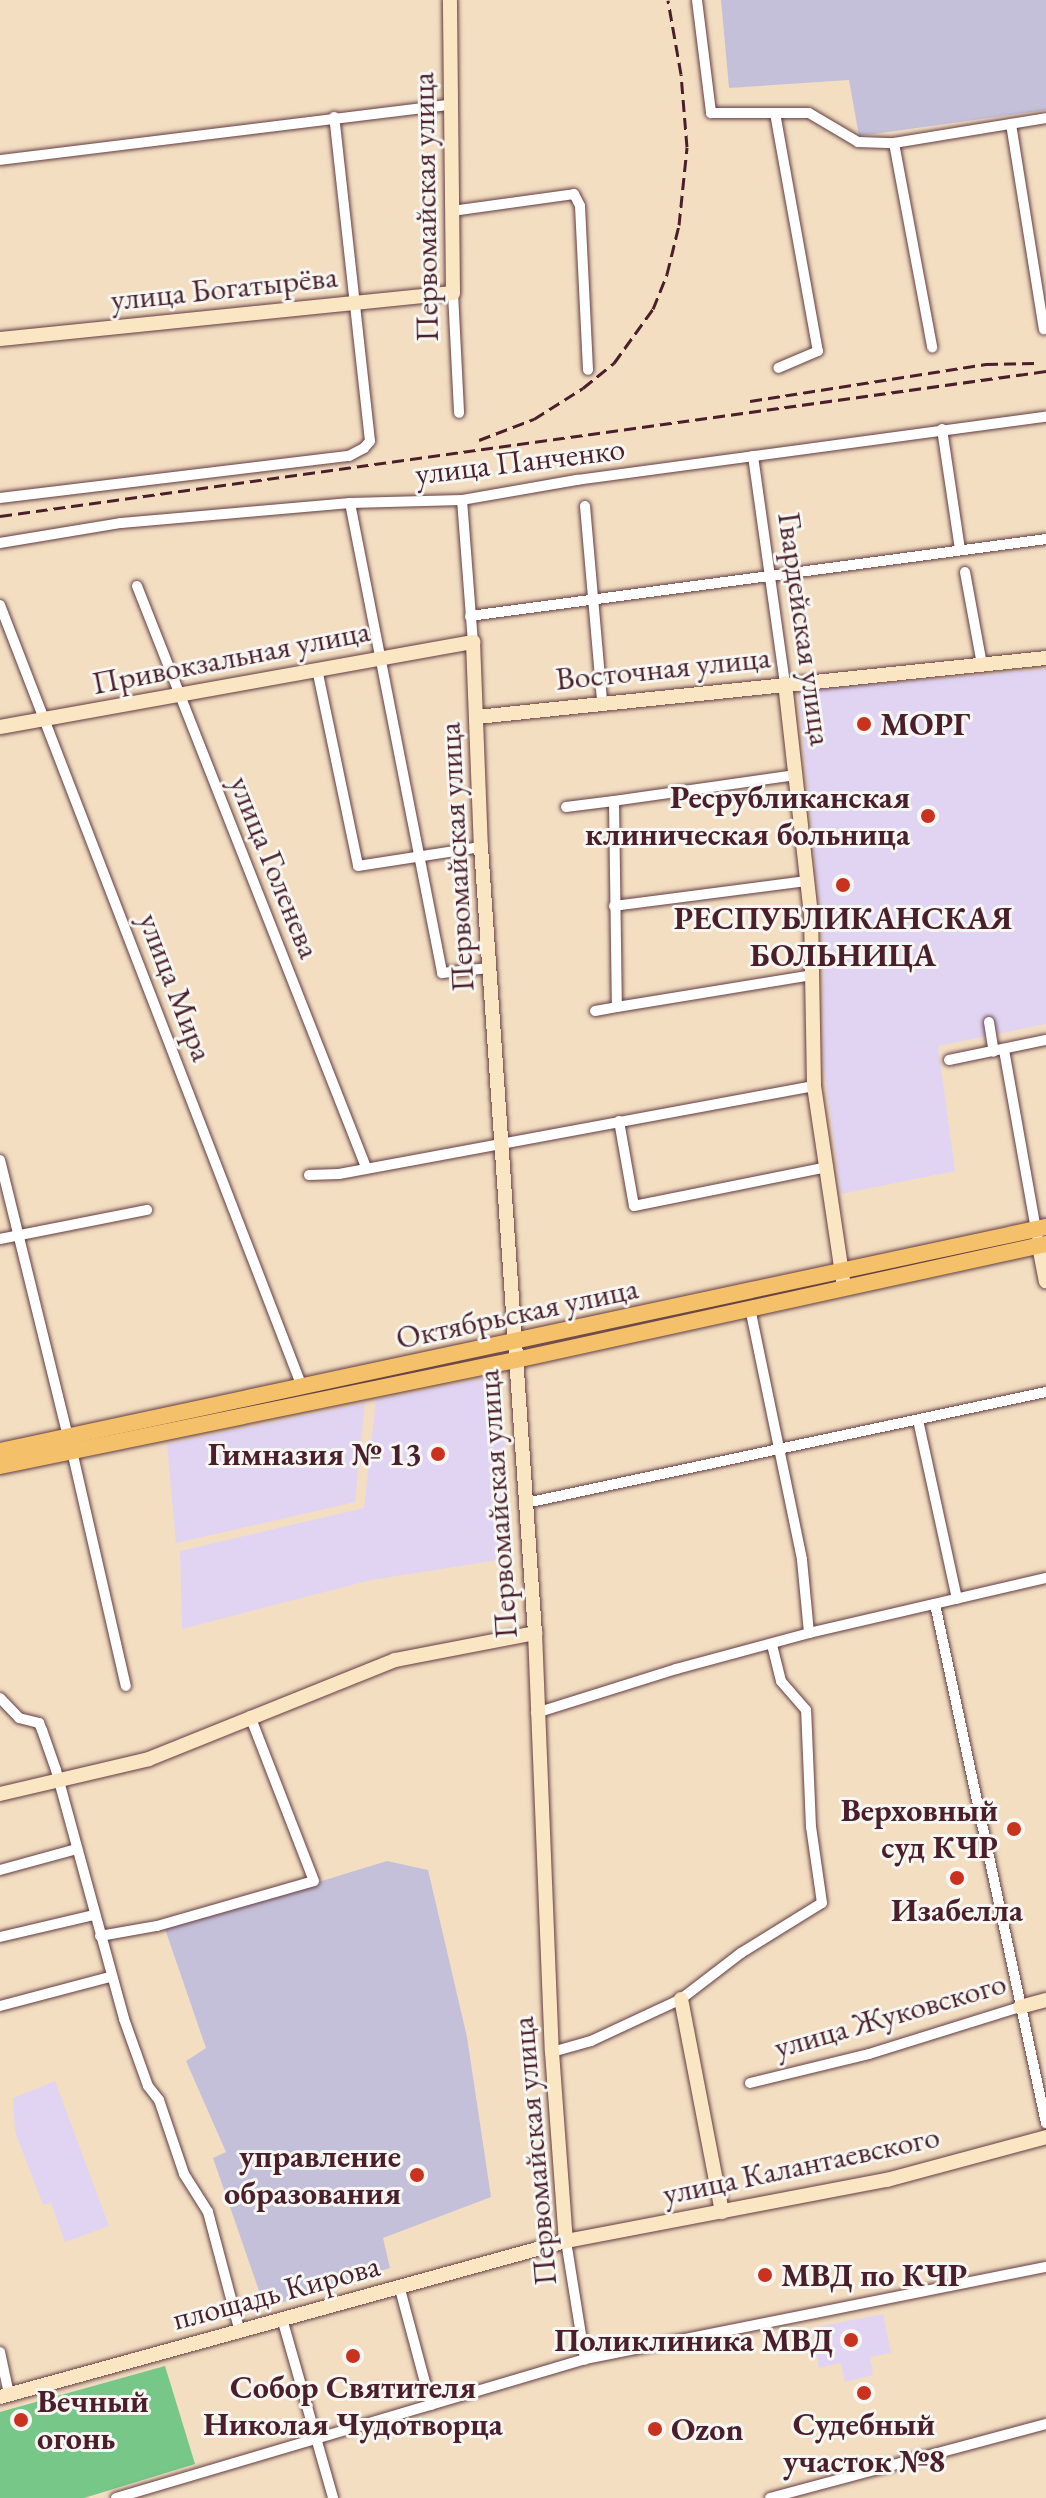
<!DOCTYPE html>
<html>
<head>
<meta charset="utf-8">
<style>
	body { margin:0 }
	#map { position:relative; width:1046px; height:2498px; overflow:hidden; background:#f3dec2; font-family:"EB Garamond",serif }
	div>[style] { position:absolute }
	.built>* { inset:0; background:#e1d4f3 }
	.industrial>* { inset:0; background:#c5c0da }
	.green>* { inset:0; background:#76c788 }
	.roads { filter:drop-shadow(0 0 2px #633c42) drop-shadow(0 0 2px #633c42) }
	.street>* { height:10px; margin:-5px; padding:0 5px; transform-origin:5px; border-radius:5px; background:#fff }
	.secondary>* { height:14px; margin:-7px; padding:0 7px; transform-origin:7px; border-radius:7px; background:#fbe6c3 }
	.primary>* { height:16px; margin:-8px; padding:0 8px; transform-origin:8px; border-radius:8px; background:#f4c16a }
	.rail>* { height:3px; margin-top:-1.5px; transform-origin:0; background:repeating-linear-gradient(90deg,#4a1f2b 0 12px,transparent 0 18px) }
	.dots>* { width:22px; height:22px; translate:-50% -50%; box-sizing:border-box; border:4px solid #f6f6f2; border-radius:50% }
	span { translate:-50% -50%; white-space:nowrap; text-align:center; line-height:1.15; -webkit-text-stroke:6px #f6f6f2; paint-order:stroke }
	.street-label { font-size:32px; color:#4a1f2b }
	.poi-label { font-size:32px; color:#4a1f2b; font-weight:700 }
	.left { translate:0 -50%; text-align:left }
	.right { translate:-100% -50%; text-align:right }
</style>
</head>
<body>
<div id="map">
	<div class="built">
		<i style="clip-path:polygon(1046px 669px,1046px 1024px,938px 1046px,955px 1171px,841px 1194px,824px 1068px,823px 941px,798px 691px)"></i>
		<i style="clip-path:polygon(501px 1375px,511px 1558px,371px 1580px,182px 1629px,180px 1551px,364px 1508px,376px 1400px)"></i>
		<i style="clip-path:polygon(365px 1403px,355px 1502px,176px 1543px,167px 1444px)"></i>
		<i style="clip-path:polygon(55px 2081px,109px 2226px,65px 2242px,51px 2203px,43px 2205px,15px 2132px,13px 2098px)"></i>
		<i style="clip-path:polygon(883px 2314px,891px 2353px,870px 2357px,873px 2375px,845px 2382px,841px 2363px,819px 2368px,811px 2328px)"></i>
	</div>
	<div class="industrial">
		<i style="clip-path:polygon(721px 0,1046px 0,1046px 110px,859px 136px,849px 80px,729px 88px)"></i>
		<i style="clip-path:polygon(387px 1861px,428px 1870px,467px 2037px,491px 2197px,383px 2238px,390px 2268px,265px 2308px,213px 2158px,226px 2152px,186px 2061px,206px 2048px,165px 1929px)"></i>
	</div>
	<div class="green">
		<i style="clip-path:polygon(165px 2366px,195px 2464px,84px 2498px,0 2498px,0 2412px)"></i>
	</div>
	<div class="roads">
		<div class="street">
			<i style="left:697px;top:0;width:114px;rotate:82.9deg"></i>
			<i style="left:711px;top:113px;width:98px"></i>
			<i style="left:809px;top:113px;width:57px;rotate:30.6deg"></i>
			<i style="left:858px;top:142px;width:36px;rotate:2deg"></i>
			<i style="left:894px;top:143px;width:154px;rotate:-9.3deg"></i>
			<i style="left:775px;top:113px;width:242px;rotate:79.8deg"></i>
			<i style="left:818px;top:351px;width:43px;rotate:157deg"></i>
			<i style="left:1011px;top:124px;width:208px;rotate:80.9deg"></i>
			<i style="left:894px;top:143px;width:208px;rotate:79.4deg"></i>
			<i style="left:0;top:160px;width:454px;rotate:-7deg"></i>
			<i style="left:452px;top:211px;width:123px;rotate:-7.9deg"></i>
			<i style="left:574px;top:194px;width:13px;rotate:63deg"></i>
			<i style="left:580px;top:206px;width:164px;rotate:87.2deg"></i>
			<i style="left:453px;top:293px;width:120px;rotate:87.1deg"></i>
			<i style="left:942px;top:429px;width:122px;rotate:81.5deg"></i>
			<i style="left:753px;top:456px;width:229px;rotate:82deg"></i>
			<i style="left:0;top:498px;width:352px;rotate:-6.9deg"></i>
			<i style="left:349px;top:456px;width:17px;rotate:-28deg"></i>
			<i style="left:364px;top:448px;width:9px;rotate:-49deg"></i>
			<i style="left:370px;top:441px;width:326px;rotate:-96.3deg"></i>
			<i style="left:462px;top:500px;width:142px;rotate:85.6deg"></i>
			<i style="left:350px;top:503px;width:479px;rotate:78.9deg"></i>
			<i style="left:442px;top:973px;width:47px;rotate:-6.1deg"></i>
			<i style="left:585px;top:506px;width:197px;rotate:85deg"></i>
			<i style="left:0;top:543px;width:123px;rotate:-9.4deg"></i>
			<i style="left:121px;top:523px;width:230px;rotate:-5deg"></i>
			<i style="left:350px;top:503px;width:112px;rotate:-1.5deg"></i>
			<i style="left:462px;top:500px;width:117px;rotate:-9.9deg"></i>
			<i style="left:577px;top:480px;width:473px;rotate:-7.7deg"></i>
			<i style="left:965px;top:572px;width:95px;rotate:79.6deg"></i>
			<i style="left:137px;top:586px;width:625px;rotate:68.49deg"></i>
			<i style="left:0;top:605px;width:838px;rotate:68.88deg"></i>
			<i style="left:470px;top:616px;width:581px;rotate:-7.61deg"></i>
			<i style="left:317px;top:669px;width:201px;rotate:78.2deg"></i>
			<i style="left:358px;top:866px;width:124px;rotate:-8.8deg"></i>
			<i style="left:796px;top:775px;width:184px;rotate:171.9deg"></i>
			<i style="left:614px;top:801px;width:206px;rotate:89.2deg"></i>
			<i style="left:617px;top:1007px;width:199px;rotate:-9.3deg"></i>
			<i style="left:566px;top:807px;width:48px;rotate:-7.1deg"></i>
			<i style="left:614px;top:906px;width:195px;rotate:-7.4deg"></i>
			<i style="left:595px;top:1011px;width:22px;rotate:-10deg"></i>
			<i style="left:989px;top:1022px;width:30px;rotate:81deg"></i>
			<i style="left:1004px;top:1050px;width:199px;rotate:79.9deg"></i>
			<i style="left:949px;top:1060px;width:99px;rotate:-11.7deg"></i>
			<i style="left:619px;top:1121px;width:86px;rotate:80deg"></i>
			<i style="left:634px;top:1206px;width:198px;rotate:-11.4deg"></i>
			<i style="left:0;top:1160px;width:284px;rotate:76.2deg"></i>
			<i style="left:309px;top:1175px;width:30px;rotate:-2deg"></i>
			<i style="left:339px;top:1174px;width:483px;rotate:-10.5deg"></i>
			<i style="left:0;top:1239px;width:150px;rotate:-11.2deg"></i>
			<i style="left:750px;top:1308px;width:257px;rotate:78.3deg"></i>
			<i style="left:802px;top:1560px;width:73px;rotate:84.5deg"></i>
			<i style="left:918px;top:1420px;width:183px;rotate:77.7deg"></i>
			<i style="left:72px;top:1451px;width:241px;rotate:77.1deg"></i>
			<i style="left:526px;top:1503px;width:532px;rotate:-12.05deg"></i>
			<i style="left:935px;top:1604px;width:531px;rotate:77.93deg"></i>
			<i style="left:0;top:1698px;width:28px;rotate:46deg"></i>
			<i style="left:19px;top:1718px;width:21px;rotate:14deg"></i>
			<i style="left:39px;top:1723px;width:8px;rotate:67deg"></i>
			<i style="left:42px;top:1730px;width:42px;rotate:70.7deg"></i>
			<i style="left:56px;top:1770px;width:258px;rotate:74.7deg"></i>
			<i style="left:124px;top:2019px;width:71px;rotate:70.3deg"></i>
			<i style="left:148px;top:2086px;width:18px;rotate:52deg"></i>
			<i style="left:159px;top:2100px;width:78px;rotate:71.3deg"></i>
			<i style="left:184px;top:2174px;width:45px;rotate:57.7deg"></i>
			<i style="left:208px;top:2212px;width:124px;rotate:75.1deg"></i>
			<i style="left:536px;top:1713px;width:147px;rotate:-17.4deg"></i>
			<i style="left:676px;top:1669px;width:138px;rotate:-15.1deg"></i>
			<i style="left:809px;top:1633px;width:243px;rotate:-13.1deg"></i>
			<i style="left:0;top:1870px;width:80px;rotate:-15.3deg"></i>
			<i style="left:100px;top:1936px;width:58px;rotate:-10deg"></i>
			<i style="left:157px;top:1926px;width:163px;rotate:-16deg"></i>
			<i style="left:314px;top:1881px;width:177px;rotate:-111.2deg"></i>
			<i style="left:0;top:1937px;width:97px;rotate:-13.2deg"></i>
			<i style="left:0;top:2006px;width:114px;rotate:-14.8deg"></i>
			<i style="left:552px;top:2052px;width:41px;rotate:-15.8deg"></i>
			<i style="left:591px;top:2041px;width:99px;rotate:-25deg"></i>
			<i style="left:681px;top:1999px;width:76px;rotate:-37.5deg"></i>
			<i style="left:741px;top:1953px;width:95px;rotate:-31.7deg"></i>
			<i style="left:822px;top:1903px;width:77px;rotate:-98.2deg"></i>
			<i style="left:811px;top:1827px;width:117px;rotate:-92.4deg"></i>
			<i style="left:806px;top:1710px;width:38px;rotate:-131deg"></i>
			<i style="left:781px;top:1681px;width:37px;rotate:-104deg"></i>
			<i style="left:750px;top:2083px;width:122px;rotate:-13.7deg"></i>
			<i style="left:869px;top:2054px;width:158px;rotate:-17.3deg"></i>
			<i style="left:566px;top:2241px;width:120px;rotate:80.9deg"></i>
			<i style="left:400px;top:2289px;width:120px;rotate:75deg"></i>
			<i style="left:283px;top:2322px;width:183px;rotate:74.1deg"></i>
			<i style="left:0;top:2352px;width:43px;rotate:77.9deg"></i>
			<i style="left:116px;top:2498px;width:489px;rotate:-16.5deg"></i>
			<i style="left:585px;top:2359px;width:470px;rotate:-11.3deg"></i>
			<i style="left:770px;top:2498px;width:286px;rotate:-15deg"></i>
		</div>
		<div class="secondary">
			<i style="left:0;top:339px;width:455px;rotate:-5.8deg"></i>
			<i style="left:453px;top:293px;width:293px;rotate:-90.6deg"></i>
			<i style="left:785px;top:683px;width:231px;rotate:83.6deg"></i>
			<i style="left:811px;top:913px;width:173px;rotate:89deg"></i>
			<i style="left:814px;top:1086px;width:202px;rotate:81.5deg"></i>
			<i style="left:477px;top:717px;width:572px;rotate:-5.92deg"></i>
			<i style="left:0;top:727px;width:481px;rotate:-10.2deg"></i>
			<i style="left:473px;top:642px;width:205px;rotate:87.8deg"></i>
			<i style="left:481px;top:847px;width:788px;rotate:86.07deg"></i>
			<i style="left:535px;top:1633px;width:419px;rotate:87.7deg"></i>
			<i style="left:552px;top:2052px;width:190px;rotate:85.8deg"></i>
			<i style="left:1039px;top:1246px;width:36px;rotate:79deg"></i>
			<i style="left:0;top:1794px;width:153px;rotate:-13.2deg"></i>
			<i style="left:149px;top:1759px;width:265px;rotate:-21.9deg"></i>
			<i style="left:395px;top:1660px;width:143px;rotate:-10.9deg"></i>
			<i style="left:681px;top:1999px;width:217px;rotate:79.1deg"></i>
			<i style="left:1020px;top:2007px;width:27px;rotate:-15deg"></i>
			<i style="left:0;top:2397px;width:587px;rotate:-15.41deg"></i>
			<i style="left:566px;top:2241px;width:327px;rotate:-10.8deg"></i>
			<i style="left:887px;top:2180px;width:165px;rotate:-15.1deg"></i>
		</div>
		<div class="primary">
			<i style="left:0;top:1451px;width:1070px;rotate:-12.09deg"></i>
			<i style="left:0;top:1466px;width:527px;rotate:-11.61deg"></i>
			<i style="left:516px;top:1360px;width:543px;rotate:-12.35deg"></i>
		</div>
	</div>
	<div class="rail">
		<i style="left:750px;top:401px;width:239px;rotate:-8.9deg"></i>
		<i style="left:986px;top:364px;width:49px;rotate:-1.2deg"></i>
		<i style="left:479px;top:440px;width:59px;rotate:-20.9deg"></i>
		<i style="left:534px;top:419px;width:58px;rotate:-32.3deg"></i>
		<i style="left:583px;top:388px;width:40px;rotate:-39deg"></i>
		<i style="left:614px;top:363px;width:67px;rotate:-54.2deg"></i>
		<i style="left:653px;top:309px;width:38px;rotate:-68deg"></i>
		<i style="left:667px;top:274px;width:50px;rotate:-76.2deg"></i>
		<i style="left:679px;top:225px;width:78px;rotate:-84.1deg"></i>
		<i style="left:687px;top:147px;width:73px;rotate:-94.7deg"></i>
		<i style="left:681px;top:74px;width:75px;rotate:-100deg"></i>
		<i style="left:0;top:516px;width:1056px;rotate:-7.89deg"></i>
	</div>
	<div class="dots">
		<i style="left:864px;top:724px;background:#c8321e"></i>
		<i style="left:928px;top:816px;background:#c8321e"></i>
		<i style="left:843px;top:885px;background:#c8321e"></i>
		<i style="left:438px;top:1454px;background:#c8321e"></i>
		<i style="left:1014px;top:1829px;background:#c8321e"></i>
		<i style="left:957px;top:1878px;background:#c8321e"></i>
		<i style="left:417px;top:2175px;background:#c8321e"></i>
		<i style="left:765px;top:2275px;background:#c8321e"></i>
		<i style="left:851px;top:2340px;background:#c8321e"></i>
		<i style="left:353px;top:2356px;background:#c8321e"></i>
		<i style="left:864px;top:2393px;background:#c8321e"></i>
		<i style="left:21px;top:2420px;background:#c8321e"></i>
		<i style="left:655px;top:2429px;background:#c8321e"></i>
	</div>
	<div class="street-label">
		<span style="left:425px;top:207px;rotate:-91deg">Первомайская улица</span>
		<span style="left:224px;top:288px;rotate:-6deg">улица Богатырёва</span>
		<span style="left:520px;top:461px;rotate:-7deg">улица Панченко</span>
		<span style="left:805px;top:629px;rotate:82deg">Гвардейская улица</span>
		<span style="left:231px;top:657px;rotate:-11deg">Привокзальная улица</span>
		<span style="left:663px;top:668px;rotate:-6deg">Восточная улица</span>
		<span style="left:456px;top:857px;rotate:-93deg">Первомайская улица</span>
		<span style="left:275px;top:867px;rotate:68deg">улица Голенева</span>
		<span style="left:176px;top:987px;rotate:69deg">улица Мира</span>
		<span style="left:517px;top:1313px;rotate:-12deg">Октябрьская улица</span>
		<span style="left:497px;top:1504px;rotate:-94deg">Первомайская улица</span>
		<span style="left:890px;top:2015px;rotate:-16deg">улица Жуковского</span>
		<span style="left:534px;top:2151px;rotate:-95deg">Первомайская улица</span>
		<span style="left:801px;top:2165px;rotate:-12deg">улица Калантаевского</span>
		<span style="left:276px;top:2292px;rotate:-15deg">площадь Кирова</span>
	</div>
	<div class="poi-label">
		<span class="left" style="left:880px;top:724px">МОРГ</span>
		<span class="right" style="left:910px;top:816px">Ресрубликанская<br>клиническая больница</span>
		<span style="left:843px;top:937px">РЕСПУБЛИКАНСКАЯ<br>БОЛЬНИЦА</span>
		<span class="right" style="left:422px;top:1454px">Гимназия № 13</span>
		<span class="right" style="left:998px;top:1829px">Верховный<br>суд КЧР</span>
		<span style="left:957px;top:1910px">Изабелла</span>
		<span class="right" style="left:401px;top:2175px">управление<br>образования</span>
		<span class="left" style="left:781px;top:2275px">МВД по КЧР</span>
		<span class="right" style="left:833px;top:2340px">Поликлиника МВД</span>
		<span style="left:353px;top:2406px">Собор Святителя<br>Николая Чудотворца</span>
		<span class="left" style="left:37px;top:2420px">Вечный<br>огонь</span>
		<span style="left:864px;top:2443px">Судебный<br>участок №8</span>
		<span class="left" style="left:671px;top:2429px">Ozon</span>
	</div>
</div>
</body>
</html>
